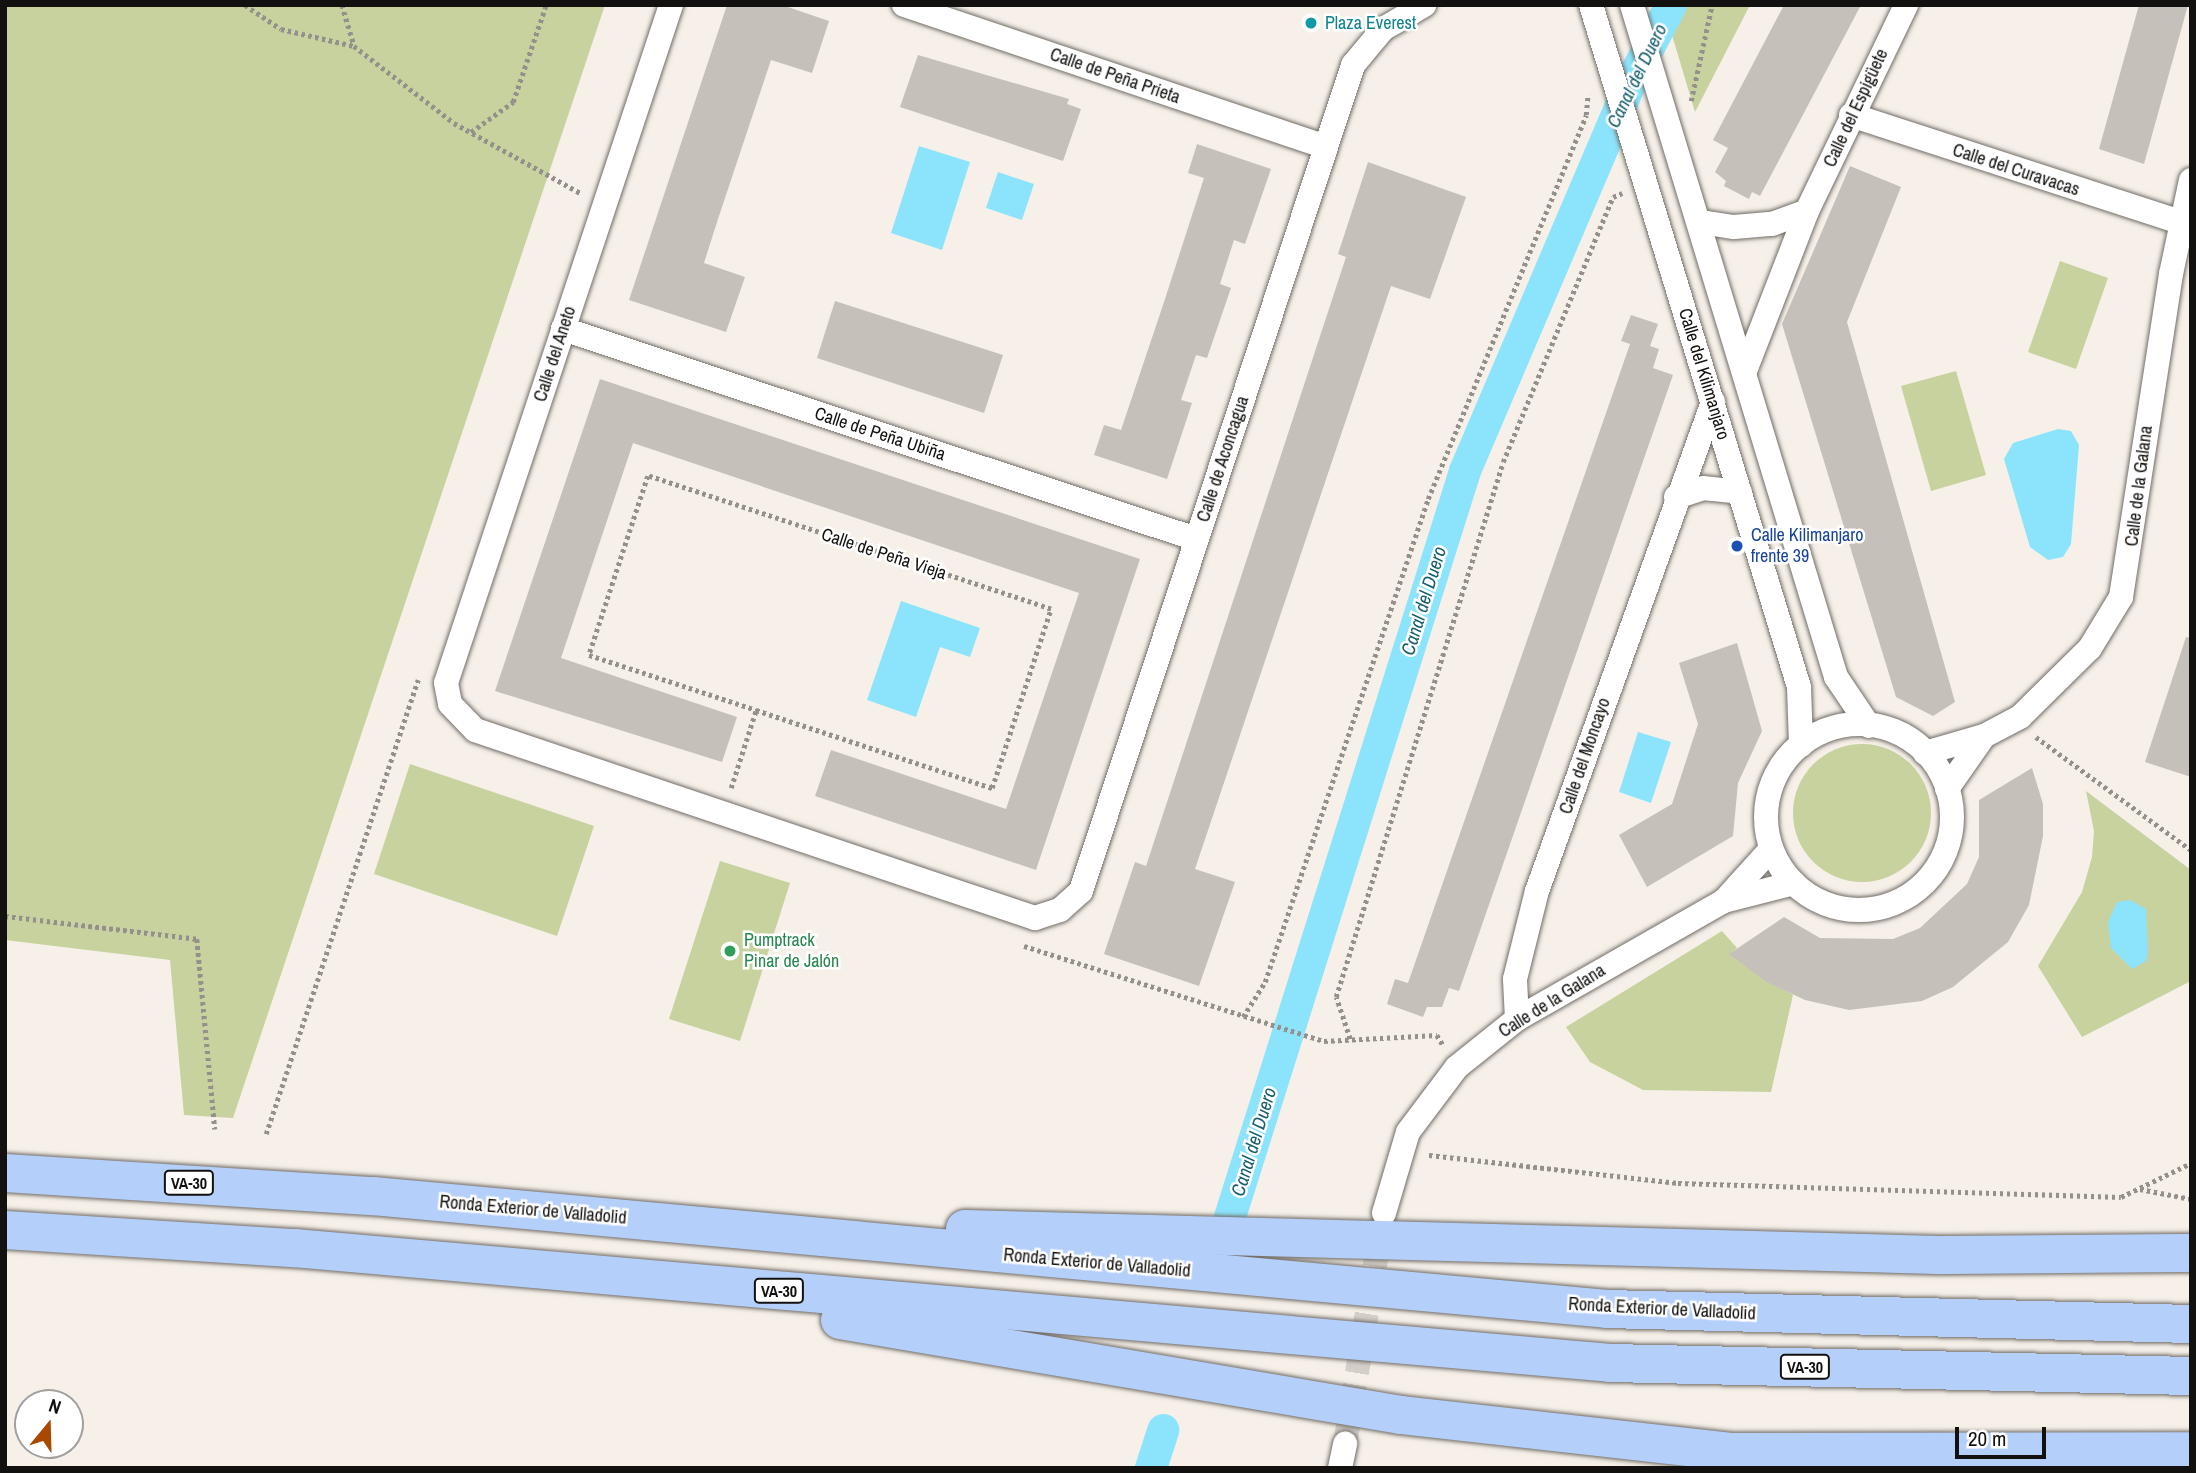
<!DOCTYPE html>
<html>
<head>
<meta charset="utf-8">
<style>
	body { margin:0 }
	#map { position:relative; width:2196px; height:1473px; overflow:hidden; background:#f6f0e9; font-family:"Archivo Narrow",sans-serif }
	div>[style] { position:absolute }
	.green>* { inset:0; background:#c7d29f }
	.round { border-radius:50% }
	.water>* { inset:0; background:#8ce4fc }
	.canal>* { height:32px; margin:-16px; padding:0 16px; transform-origin:16px; border-radius:16px; background:#8ce4fc }
	.building>* { inset:0; background:#c5c0b9 }
	.street-tunnel>* { height:24px; margin-top:-12px; transform-origin:0; background:repeating-linear-gradient(90deg,#d4cfc8 0 24px,transparent 0 36px) }
	.path>* { height:4.5px; margin-top:-2.25px; transform-origin:0; background:repeating-linear-gradient(90deg,#94908b 0 3.5px,transparent 0 7px) }
	.roads { filter:drop-shadow(0 0 2px #716c66) drop-shadow(0 0 2px #716c66) }
	.street>* { height:24px; margin:-12px; padding:0 12px; transform-origin:12px; border-radius:12px; background:#fff }
	.street>.ring { margin:-12px; padding:0; box-sizing:content-box; background:none; border:24px solid #fff; border-radius:50% }
	.highway>* { height:38px; margin:-19px; padding:0 19px; transform-origin:19px; border-radius:19px; background:#b5cffb }
	.dots>* { width:19px; height:19px; translate:-50% -50%; box-sizing:border-box; border:4px solid #fff; border-radius:50% }
	span { translate:-50% -50%; white-space:nowrap; text-align:center; line-height:1.15; -webkit-text-stroke:5px #fff; paint-order:stroke }
	.shield-label span { padding:2px 5px; background:#fff; border:2px solid; border-radius:5px; -webkit-text-stroke-width:0 }
	.shield-label { font-size:16px; color:#13110f; font-weight:700 }
	.culture-label { font-size:18px; color:#0d838f }
	.left { translate:0 -50%; text-align:left }
	.street-label { font-size:18px; color:#13110f }
	.transit-label { font-size:18px; color:#164399 }
	.leisure-label { font-size:18px; color:#27864d }
	.water-label { font-size:19px; color:#155e6e; font-style:italic }
	.frame { position:absolute; inset:0; border:7px solid #13110f; pointer-events:none }
	.north { position:absolute; left:14px; top:1389px; width:70px; height:70px; box-sizing:border-box; background:#fff; border:2px solid #a1a09f; border-radius:50%; rotate:19deg; font-size:19px; font-weight:700; line-height:28px; text-align:center; color:#13110f }
	.north::after { content:''; display:block; margin:auto; width:24px; height:32px; background:#a94900; clip-path:polygon(50% 0,100% 100%,50% 72%,0 100%) }
	.scale { position:absolute; left:1955px; top:1427px; width:91px; height:32px; box-sizing:border-box; border:4px solid #13110f; border-top:0; padding-left:9px; font-size:21px; line-height:24px; white-space:nowrap; color:#13110f; -webkit-text-stroke:5px #fff; paint-order:stroke }
</style>
</head>
<body>
<div id="map">
	<div class="green">
		<i style="clip-path:polygon(5px 5px,605px 5px,233px 1118px,184px 1115px,170px 960px,5px 940px)"></i>
		<i style="clip-path:polygon(1663px 5px,1750px 5px,1695px 112px)"></i>
		<i style="clip-path:polygon(2060px 261px,2108px 278px,2076px 369px,2028px 352px)"></i>
		<i style="clip-path:polygon(1956px 371px,1986px 475px,1931px 491px,1901px 386px)"></i>
		<i class="round" style="left:1793px;top:744px;width:138px;height:138px"></i>
		<i style="clip-path:polygon(410px 764px,594px 826px,557px 936px,374px 874px)"></i>
		<i style="clip-path:polygon(2086px 791px,2191px 870px,2191px 981px,2082px 1037px,2038px 966px,2082px 892px,2092px 857px,2094px 831px)"></i>
		<i style="clip-path:polygon(720px 861px,790px 883px,740px 1041px,669px 1019px)"></i>
		<i style="clip-path:polygon(1722px 931px,1737px 948px,1730px 954px,1793px 995px,1771px 1092px,1643px 1090px,1590px 1062px,1566px 1027px)"></i>
	</div>
	<div class="water">
		<i style="clip-path:polygon(919px 146px,970px 162px,942px 250px,891px 233px)"></i>
		<i style="clip-path:polygon(998px 172px,1034px 184px,1022px 220px,986px 208px)"></i>
		<i style="clip-path:polygon(2058px 429px,2071px 431px,2079px 445px,2071px 544px,2063px 557px,2048px 560px,2030px 547px,2004px 459px,2013px 443px)"></i>
		<i style="clip-path:polygon(901px 601px,980px 628px,970px 657px,940px 647px,916px 717px,867px 700px)"></i>
		<i style="clip-path:polygon(1638px 732px,1671px 742px,1651px 803px,1619px 792px)"></i>
		<i style="clip-path:polygon(2130px 900px,2146px 909px,2148px 952px,2146px 961px,2132px 969px,2111px 948px,2108px 922px,2117px 902px)"></i>
	</div>
	<div class="canal">
		<i style="left:1230px;top:1217px;width:782px;rotate:-72.51deg"></i>
		<i style="left:1465px;top:471px;width:427px;rotate:-66.9deg"></i>
		<i style="left:1633px;top:78px;width:82px;rotate:-62.5deg"></i>
		<i style="left:1151px;top:1468px;width:40px;rotate:-72deg"></i>
	</div>
	<div class="building">
		<i style="clip-path:polygon(727px 5px,782px 5px,829px 21px,812px 73px,771px 60px,718px 219px,704px 263px,745px 277px,726px 332px,629px 300px)"></i>
		<i style="clip-path:polygon(1784px 5px,1861px 5px,1760px 196px,1752px 192px,1749px 199px,1724px 186px,1726px 181px,1715px 172px,1728px 148px,1713px 140px)"></i>
		<i style="clip-path:polygon(2139px 5px,2188px 5px,2144px 164px,2099px 149px)"></i>
		<i style="clip-path:polygon(918px 55px,1069px 99px,1067px 104px,1081px 109px,1063px 161px,900px 107px)"></i>
		<i style="clip-path:polygon(1197px 144px,1271px 169px,1245px 244px,1234px 240px,1220px 284px,1231px 288px,1207px 358px,1196px 355px,1181px 400px,1192px 403px,1167px 479px,1094px 455px,1104px 425px,1121px 430px,1164px 302px,1204px 178px,1188px 173px)"></i>
		<i style="clip-path:polygon(1368px 162px,1466px 197px,1430px 299px,1391px 286px,1195px 869px,1235px 882px,1199px 986px,1104px 954px,1135px 862px,1146px 866px,1346px 257px,1338px 254px)"></i>
		<i style="clip-path:polygon(1850px 166px,1901px 187px,1847px 322px,1955px 702px,1933px 716px,1896px 697px,1782px 324px)"></i>
		<i style="clip-path:polygon(835px 301px,1003px 355px,984px 413px,817px 358px)"></i>
		<i style="clip-path:polygon(1631px 315px,1658px 324px,1650px 346px,1659px 349px,1653px 368px,1673px 375px,1459px 991px,1449px 988px,1442px 1007px,1427px 1007px,1423px 1017px,1387px 1004px,1395px 979px,1408px 983px,1630px 344px,1621px 341px)"></i>
		<i style="clip-path:polygon(600px 379px,1140px 559px,1036px 870px,815px 796px,831px 750px,1006px 809px,1079px 593px,633px 443px,561px 658px,737px 717px,722px 762px,495px 691px)"></i>
		<i style="clip-path:polygon(2186px 637px,2191px 638px,2191px 777px,2145px 762px)"></i>
		<i style="clip-path:polygon(1737px 643px,1762px 731px,1738px 783px,1733px 836px,1647px 887px,1619px 835px,1672px 804px,1698px 724px,1679px 663px)"></i>
		<i style="clip-path:polygon(2032px 768px,2043px 804px,2043px 836px,2029px 905px,2008px 942px,1953px 987px,1922px 1001px,1849px 1010px,1805px 1000px,1765px 981px,1729px 954px,1784px 917px,1820px 938px,1893px 939px,1920px 928px,1967px 884px,1979px 857px,1979px 800px)"></i>
	</div>
	<div class="street-tunnel">
		<i style="left:1345px;top:1444px;width:219px;rotate:-80.5deg"></i>
	</div>
	<div class="path">
		<i style="left:245px;top:5px;width:43px;rotate:33.7deg"></i>
		<i style="left:281px;top:29px;width:75px;rotate:13.1deg"></i>
		<i style="left:354px;top:46px;width:126px;rotate:37.6deg"></i>
		<i style="left:454px;top:123px;width:146px;rotate:29deg"></i>
		<i style="left:342px;top:5px;width:42px;rotate:73.3deg"></i>
		<i style="left:1691px;top:101px;width:98px;rotate:-77.7deg"></i>
		<i style="left:471px;top:132px;width:52px;rotate:-35.5deg"></i>
		<i style="left:513px;top:102px;width:102px;rotate:-71.2deg"></i>
		<i style="left:2036px;top:737px;width:192px;rotate:36.1deg"></i>
		<i style="left:731px;top:788px;width:82px;rotate:-72.2deg"></i>
		<i style="left:756px;top:710px;width:249px;rotate:18.3deg"></i>
		<i style="left:992px;top:788px;width:188px;rotate:-71.8deg"></i>
		<i style="left:1051px;top:609px;width:424px;rotate:-161.7deg"></i>
		<i style="left:648px;top:476px;width:188px;rotate:108.2deg"></i>
		<i style="left:589px;top:655px;width:176px;rotate:18.2deg"></i>
		<i style="left:5px;top:916px;width:193px;rotate:6.8deg"></i>
		<i style="left:197px;top:939px;width:191px;rotate:84.6deg"></i>
		<i style="left:1024px;top:946px;width:315px;rotate:17.6deg"></i>
		<i style="left:1324px;top:1041px;width:113px;rotate:-3deg"></i>
		<i style="left:1437px;top:1035px;width:12px;rotate:59deg"></i>
		<i style="left:1243px;top:1017px;width:41px;rotate:-57.8deg"></i>
		<i style="left:1265px;top:982px;width:510px;rotate:-71.35deg"></i>
		<i style="left:1428px;top:499px;width:415px;rotate:-67.6deg"></i>
		<i style="left:1586px;top:115px;width:21px;rotate:-85deg"></i>
		<i style="left:1350px;top:1039px;width:44px;rotate:-108.4deg"></i>
		<i style="left:1336px;top:997px;width:560px;rotate:-72.66deg"></i>
		<i style="left:1503px;top:462px;width:287px;rotate:-67.5deg"></i>
		<i style="left:1613px;top:197px;width:10px;rotate:-24deg"></i>
		<i style="left:266px;top:1134px;width:479px;rotate:-71.5deg"></i>
		<i style="left:1429px;top:1155px;width:251px;rotate:6.4deg"></i>
		<i style="left:1678px;top:1183px;width:443px;rotate:1.8deg"></i>
		<i style="left:2121px;top:1197px;width:78px;rotate:-25.9deg"></i>
		<i style="left:2140px;top:1189px;width:52px;rotate:11.1deg"></i>
	</div>
	<div class="roads">
		<div class="street">
			<i style="left:671px;top:5px;width:714px;rotate:108.36deg"></i>
			<i style="left:446px;top:683px;width:21px;rotate:79deg"></i>
			<i style="left:450px;top:704px;width:36px;rotate:46deg"></i>
			<i style="left:475px;top:730px;width:591px;rotate:18.56deg"></i>
			<i style="left:1035px;top:918px;width:26px;rotate:-18deg"></i>
			<i style="left:1060px;top:910px;width:28px;rotate:-42deg"></i>
			<i style="left:1081px;top:891px;width:870px;rotate:-71.77deg"></i>
			<i style="left:1353px;top:65px;width:47px;rotate:-50.2deg"></i>
			<i style="left:1383px;top:29px;width:48px;rotate:-30.3deg"></i>
			<i style="left:904px;top:5px;width:445px;rotate:18.6deg"></i>
			<i style="left:1591px;top:5px;width:713px;rotate:73.04deg"></i>
			<i style="left:1799px;top:687px;width:58px;rotate:88deg"></i>
			<i style="left:1632px;top:5px;width:702px;rotate:73.11deg"></i>
			<i style="left:1836px;top:677px;width:59px;rotate:56deg"></i>
			<i style="left:1851px;top:115px;width:347px;rotate:18deg"></i>
			<i style="left:1701px;top:222px;width:33px;rotate:9deg"></i>
			<i style="left:1734px;top:227px;width:38px;rotate:-5deg"></i>
			<i style="left:1772px;top:224px;width:37px;rotate:-20deg"></i>
			<i style="left:563px;top:329px;width:667px;rotate:18.35deg"></i>
			<i style="left:1745px;top:371px;width:172px;rotate:-68.8deg"></i>
			<i style="left:1807px;top:211px;width:229px;rotate:-64.3deg"></i>
			<i style="left:1676px;top:497px;width:28px;rotate:-18deg"></i>
			<i style="left:1703px;top:488px;width:37px;rotate:6deg"></i>
			<i class="ring" style="left:1766px;top:724px;width:162px;height:162px"></i>
			<i style="left:1925px;top:753px;width:61px;rotate:-16.1deg"></i>
			<i style="left:1984px;top:736px;width:41px;rotate:-27.8deg"></i>
			<i style="left:2020px;top:717px;width:98px;rotate:-44.6deg"></i>
			<i style="left:2090px;top:648px;width:60px;rotate:-58.7deg"></i>
			<i style="left:2121px;top:597px;width:327px;rotate:-81.2deg"></i>
			<i style="left:2171px;top:274px;width:96px;rotate:-78deg"></i>
			<i style="left:1947px;top:789px;width:65px;rotate:-55.1deg"></i>
			<i style="left:1724px;top:901px;width:70px;rotate:-47.9deg"></i>
			<i style="left:1517px;top:1019px;width:40px;rotate:-92.9deg"></i>
			<i style="left:1515px;top:979px;width:91px;rotate:-76deg"></i>
			<i style="left:1537px;top:891px;width:520px;rotate:-70.21deg"></i>
			<i style="left:1384px;top:1213px;width:84px;rotate:-73.5deg"></i>
			<i style="left:1408px;top:1132px;width:81px;rotate:-53deg"></i>
			<i style="left:1457px;top:1067px;width:77px;rotate:-38.7deg"></i>
			<i style="left:1517px;top:1019px;width:238px;rotate:-29.7deg"></i>
			<i style="left:1724px;top:901px;width:72px;rotate:-14.4deg"></i>
			<i style="left:1340px;top:1468px;width:25px;rotate:-78deg"></i>
		</div>
		<div class="highway">
			<i style="left:5px;top:1173px;width:369px;rotate:3.6deg"></i>
			<i style="left:373px;top:1196px;width:1239px;rotate:5.23deg"></i>
			<i style="left:1607px;top:1309px;width:584px;rotate:1.47deg"></i>
			<i style="left:965px;top:1229px;width:973px;rotate:1.53deg"></i>
			<i style="left:1938px;top:1255px;width:253px;rotate:-0.5deg"></i>
			<i style="left:5px;top:1230px;width:290px;rotate:3.6deg"></i>
			<i style="left:294px;top:1248px;width:1321px;rotate:4.99deg"></i>
			<i style="left:1610px;top:1363px;width:581px;rotate:1.28deg"></i>
			<i style="left:840px;top:1320px;width:569px;rotate:9.61deg"></i>
			<i style="left:1401px;top:1415px;width:333px;rotate:6.4deg"></i>
			<i style="left:1732px;top:1452px;width:459px;rotate:-0.1deg"></i>
		</div>
	</div>
	<div class="dots">
		<i style="left:1311px;top:23px;background:#0f9aa8"></i>
		<i style="left:1737px;top:546px;background:#1a4fb4"></i>
		<i style="left:730px;top:951px;background:#2e9e5b"></i>
	</div>
	<div class="shield-label">
		<span style="left:189px;top:1183px">VA-30</span>
		<span style="left:779px;top:1291px">VA-30</span>
		<span style="left:1805px;top:1367px">VA-30</span>
	</div>
	<div class="culture-label">
		<span class="left" style="left:1325px;top:23px">Plaza Everest</span>
	</div>
	<div class="street-label">
		<span style="left:1115px;top:76px;rotate:19deg">Calle de Peña Prieta</span>
		<span style="left:1856px;top:108px;rotate:-65deg">Calle del Espigüete</span>
		<span style="left:2016px;top:170px;rotate:18deg">Calle del Curavacas</span>
		<span style="left:555px;top:354px;rotate:-72deg">Calle del Aneto</span>
		<span style="left:1704px;top:374px;rotate:73deg">Calle del Kilimanjaro</span>
		<span style="left:880px;top:434px;rotate:18deg">Calle de Peña Ubiña</span>
		<span style="left:1223px;top:459px;rotate:-72deg">Calle de Aconcagua</span>
		<span style="left:2139px;top:486px;rotate:-83deg">Calle de la Galana</span>
		<span style="left:884px;top:554px;rotate:18deg">Calle de Peña Vieja</span>
		<span style="left:1585px;top:756px;rotate:-71deg">Calle del Moncayo</span>
		<span style="left:1552px;top:1001px;rotate:-32deg">Calle de la Galana</span>
		<span style="left:533px;top:1210px;rotate:5deg">Ronda Exterior de Valladolid</span>
		<span style="left:1097px;top:1263px;rotate:5deg">Ronda Exterior de Valladolid</span>
		<span style="left:1662px;top:1309px;rotate:3deg">Ronda Exterior de Valladolid</span>
	</div>
	<div class="transit-label">
		<span class="left" style="left:1751px;top:546px">Calle Kilimanjaro<br>frente 39</span>
	</div>
	<div class="leisure-label">
		<span class="left" style="left:744px;top:951px">Pumptrack<br>Pinar de Jalón</span>
	</div>
	<div class="water-label">
		<span style="left:1637px;top:76px;rotate:-64deg">Canal del Duero</span>
		<span style="left:1424px;top:601px;rotate:-73deg">Canal del Duero</span>
		<span style="left:1254px;top:1142px;rotate:-73deg">Canal del Duero</span>
	</div>
	<div class="frame"></div>
	<div class="north">N</div>
	<div class="scale">20 m</div>
</div>
</body>
</html>
